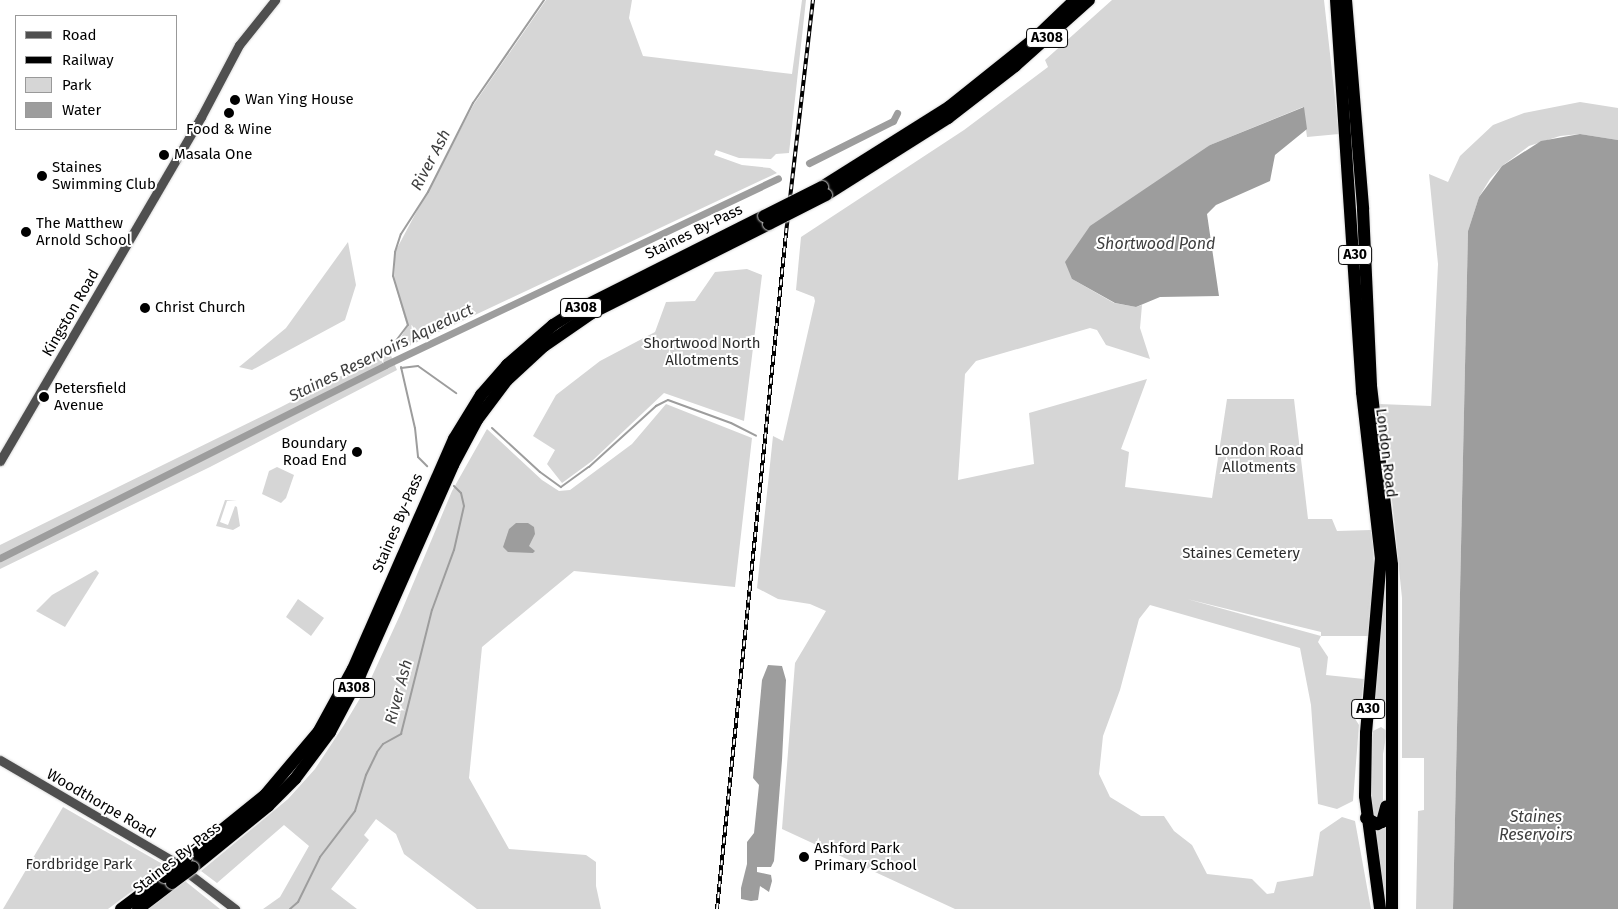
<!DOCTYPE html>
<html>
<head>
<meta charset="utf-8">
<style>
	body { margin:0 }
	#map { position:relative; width:1618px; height:909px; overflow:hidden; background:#fff; font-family:"Fira Sans",sans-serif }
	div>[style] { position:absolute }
	.green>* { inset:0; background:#d6d6d6 }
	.water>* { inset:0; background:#9d9d9d }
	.stream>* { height:2px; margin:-1px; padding:0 1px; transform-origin:1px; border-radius:1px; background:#9d9d9d }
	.canal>* { height:7px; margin:-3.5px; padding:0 3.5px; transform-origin:3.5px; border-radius:3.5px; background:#9d9d9d }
	.roads { filter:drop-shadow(0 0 1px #dbdbdb) drop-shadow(0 0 1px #dbdbdb) }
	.tertiary>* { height:9px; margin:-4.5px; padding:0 4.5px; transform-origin:4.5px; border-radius:4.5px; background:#4f4f4f }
	.trunk>* { height:12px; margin:-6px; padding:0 6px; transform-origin:6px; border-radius:6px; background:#000 }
	.rail>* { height:4px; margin-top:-2px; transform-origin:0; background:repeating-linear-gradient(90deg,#fff 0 5.5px,#000 0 11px); box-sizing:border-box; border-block:1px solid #000 }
	.bridges { filter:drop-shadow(0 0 1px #dbdbdb) drop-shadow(0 0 1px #dbdbdb) }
	.trunk-bridge>* { height:12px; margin:-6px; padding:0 6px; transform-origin:6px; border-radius:6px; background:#000 }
	.dots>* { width:14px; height:14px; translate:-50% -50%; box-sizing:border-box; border:2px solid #fff; border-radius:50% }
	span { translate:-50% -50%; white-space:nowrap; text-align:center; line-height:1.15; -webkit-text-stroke:4px #fff; paint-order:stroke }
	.shield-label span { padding:1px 4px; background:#fff; border:1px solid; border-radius:4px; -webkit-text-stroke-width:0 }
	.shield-label { font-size:14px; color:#000; font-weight:700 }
	.poi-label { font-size:15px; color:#000 }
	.left { translate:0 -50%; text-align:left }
	.right { translate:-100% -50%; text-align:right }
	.street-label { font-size:15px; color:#000 }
	.park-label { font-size:15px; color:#2d2d2d }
	.water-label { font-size:16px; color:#3e3e3e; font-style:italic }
	.legend { position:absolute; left:15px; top:15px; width:162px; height:115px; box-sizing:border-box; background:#fff; border:1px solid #999; margin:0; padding:6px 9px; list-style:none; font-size:15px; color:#000 }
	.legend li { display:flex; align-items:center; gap:10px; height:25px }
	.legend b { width:25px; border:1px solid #999 }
</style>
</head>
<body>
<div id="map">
	<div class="green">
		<i style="clip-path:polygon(546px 0,632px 0,629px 18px,643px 56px,792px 74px,802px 0,806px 0,789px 153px,776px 154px,771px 159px,739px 158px,716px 150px,714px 155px,742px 165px,770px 168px,777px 173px,392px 354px,407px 326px,394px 281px,395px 252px,474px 104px)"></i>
		<i style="clip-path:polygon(evenodd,1112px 0,1324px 0,1339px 134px,1307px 137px,1303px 107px,1210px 145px,1072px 279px,1114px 303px,1136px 307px,1142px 305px,1140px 328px,1150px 359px,1106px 345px,1097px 330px,1090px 328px,976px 361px,965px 374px,958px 480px,1034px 464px,1029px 413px,1147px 379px,1121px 449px,1129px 452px,1125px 487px,1212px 498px,1227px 399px,1294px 399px,1308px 519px,1332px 519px,1337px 531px,1371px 530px,1373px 545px,1375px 586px,1369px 636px,1321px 636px,1318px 642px,1328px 657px,1326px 675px,1364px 679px,1361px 703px,1353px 704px,1352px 714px,1359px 725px,1353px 801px,1337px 809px,1318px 804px,1311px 705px,1300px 648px,1150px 605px,1139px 619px,1120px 690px,1103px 736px,1099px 774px,1110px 797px,1141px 816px,1164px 816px,1174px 831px,1192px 845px,1207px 874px,1252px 879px,1267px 894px,1274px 893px,1277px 882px,1313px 876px,1320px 832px,1342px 817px,1355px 821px,1371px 909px,955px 909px,782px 829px,795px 663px,826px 611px,810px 604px,778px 599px,757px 588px,773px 436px,783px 441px,815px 301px,814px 297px,796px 290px,801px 237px,964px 130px,1048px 67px,1045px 60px,1112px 0,1187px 599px,1321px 632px,1321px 636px,1187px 599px)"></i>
		<i style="clip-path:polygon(1580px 102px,1618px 108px,1618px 140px,1580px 134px,1560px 136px,1529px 146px,1502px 166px,1490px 179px,1479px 197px,1468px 231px,1453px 909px,1416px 909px,1418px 811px,1424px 810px,1424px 758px,1402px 758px,1402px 598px,1384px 422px,1379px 404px,1431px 406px,1438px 264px,1429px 174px,1448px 182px,1460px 156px,1493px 125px,1524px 113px)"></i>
		<i style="clip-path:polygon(348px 242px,356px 285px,345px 320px,252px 370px,239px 367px,286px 328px)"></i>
		<i style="clip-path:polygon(747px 269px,762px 275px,744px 421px,664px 393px,592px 461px,562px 483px,547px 464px,555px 450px,533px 436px,556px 395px,600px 361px,655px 332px,666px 302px,695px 301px,715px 272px)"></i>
		<i style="clip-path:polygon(389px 351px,397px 370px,210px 467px,0 569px,0 545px,281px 407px)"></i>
		<i style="clip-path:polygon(1368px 383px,1388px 559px,1387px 717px,1378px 715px,1370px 718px,1382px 612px)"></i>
		<i style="clip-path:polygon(666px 404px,752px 438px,735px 587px,574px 571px,482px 647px,469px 778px,509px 849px,586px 855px,596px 862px,596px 886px,601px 909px,477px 909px,404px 854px,396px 834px,376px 819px,364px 835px,369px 840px,331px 889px,357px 909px,263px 909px,280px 897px,309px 846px,284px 825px,217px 883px,201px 871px,288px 799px,315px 769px,344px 725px,368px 685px,400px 615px,452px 491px,487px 429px,542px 480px,559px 491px,570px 490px,632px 444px)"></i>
		<i style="clip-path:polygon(277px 467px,294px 475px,286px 498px,281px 503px,262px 494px,269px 471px)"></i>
		<i style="clip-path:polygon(225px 500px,237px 501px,227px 501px,220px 522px,228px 525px,235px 506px,237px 507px,240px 526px,233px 530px,216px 526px)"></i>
		<i style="clip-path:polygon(96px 570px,99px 573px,65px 627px,36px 611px,52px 595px)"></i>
		<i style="clip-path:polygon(298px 599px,324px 618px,311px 636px,286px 617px)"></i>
		<i style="clip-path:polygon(1381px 727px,1387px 731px,1383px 754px,1383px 811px,1379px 820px,1368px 810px,1372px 741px,1373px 731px)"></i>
		<i style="clip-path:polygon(63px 807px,166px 866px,108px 909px,3px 909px)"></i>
		<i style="clip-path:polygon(1386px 826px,1387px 909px,1382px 909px,1372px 828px)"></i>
		<i style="clip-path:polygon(185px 881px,220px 909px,148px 909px)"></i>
	</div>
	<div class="water">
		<i style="clip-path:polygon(1304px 107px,1307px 129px,1275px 155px,1270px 181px,1216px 205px,1207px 214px,1219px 296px,1160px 297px,1136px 307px,1115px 303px,1072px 279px,1065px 262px,1090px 226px,1210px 145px)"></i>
		<i style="clip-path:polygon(1580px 134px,1618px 140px,1618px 909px,1453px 909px,1468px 231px,1479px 197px,1502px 166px,1541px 141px)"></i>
		<i style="clip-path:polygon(516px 523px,528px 523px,534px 527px,535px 534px,529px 546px,535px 551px,533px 553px,508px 552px,503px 547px,509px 529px)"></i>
		<i style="clip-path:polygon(768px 665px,782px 666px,786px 680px,782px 760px,774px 861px,771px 867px,757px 867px,757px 872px,771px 875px,772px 881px,769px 892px,760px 886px,758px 900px,751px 901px,741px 899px,741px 888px,747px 864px,747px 842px,754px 833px,759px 785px,753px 778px,762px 680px)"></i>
	</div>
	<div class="stream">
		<i style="left:395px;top:342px;width:21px;rotate:-53deg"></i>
		<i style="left:408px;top:325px;width:51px;rotate:-107deg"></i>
		<i style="left:393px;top:276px;width:24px;rotate:-85deg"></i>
		<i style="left:395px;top:252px;width:19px;rotate:-72deg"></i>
		<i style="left:401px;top:234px;width:50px;rotate:-57.3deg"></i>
		<i style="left:428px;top:192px;width:100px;rotate:-63.2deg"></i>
		<i style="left:473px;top:103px;width:125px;rotate:-55.4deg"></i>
		<i style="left:401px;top:367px;width:63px;rotate:77.1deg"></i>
		<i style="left:415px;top:428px;width:29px;rotate:84deg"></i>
		<i style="left:418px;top:457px;width:13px;rotate:45deg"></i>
		<i style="left:401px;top:368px;width:17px;rotate:-7deg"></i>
		<i style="left:418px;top:366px;width:47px;rotate:35.4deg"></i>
		<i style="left:492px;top:428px;width:65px;rotate:42.5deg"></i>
		<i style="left:540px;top:472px;width:26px;rotate:36deg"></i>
		<i style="left:561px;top:487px;width:34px;rotate:-36deg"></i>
		<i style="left:589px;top:467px;width:91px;rotate:-42.3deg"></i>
		<i style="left:656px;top:406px;width:13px;rotate:-27deg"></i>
		<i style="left:668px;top:400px;width:67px;rotate:20.1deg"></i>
		<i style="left:731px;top:423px;width:28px;rotate:27deg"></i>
		<i style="left:290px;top:909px;width:11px;rotate:-41deg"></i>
		<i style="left:298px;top:902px;width:50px;rotate:-63.9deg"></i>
		<i style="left:320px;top:857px;width:58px;rotate:-52.7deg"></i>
		<i style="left:355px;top:811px;width:38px;rotate:-73deg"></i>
		<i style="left:366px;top:775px;width:25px;rotate:-64deg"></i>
		<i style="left:377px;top:752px;width:10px;rotate:-53deg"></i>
		<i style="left:383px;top:744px;width:21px;rotate:-29deg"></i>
		<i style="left:401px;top:734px;width:128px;rotate:-76deg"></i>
		<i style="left:432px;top:610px;width:64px;rotate:-69.9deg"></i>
		<i style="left:454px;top:550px;width:45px;rotate:-77.2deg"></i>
		<i style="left:464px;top:506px;width:13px;rotate:-103deg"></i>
		<i style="left:461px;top:493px;width:10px;rotate:-135deg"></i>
	</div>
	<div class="canal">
		<i style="left:809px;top:163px;width:94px;rotate:-26.6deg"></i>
		<i style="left:893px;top:121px;width:9px;rotate:-63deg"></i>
		<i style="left:0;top:558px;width:431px;rotate:-26.6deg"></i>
		<i style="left:385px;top:365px;width:435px;rotate:-25.4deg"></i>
	</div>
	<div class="roads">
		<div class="tertiary">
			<i style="left:0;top:461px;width:398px;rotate:-59.7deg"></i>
			<i style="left:201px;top:117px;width:81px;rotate:-62.2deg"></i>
			<i style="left:239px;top:45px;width:58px;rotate:-51.3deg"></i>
			<i style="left:0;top:760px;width:198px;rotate:30.3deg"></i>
			<i style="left:171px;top:860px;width:81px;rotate:37.4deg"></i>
		</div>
		<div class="trunk">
			<i style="left:1336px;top:0;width:393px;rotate:86.2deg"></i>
			<i style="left:1362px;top:392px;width:167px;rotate:83.5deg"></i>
			<i style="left:1381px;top:558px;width:176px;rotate:94.9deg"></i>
			<i style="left:1366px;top:733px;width:63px;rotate:90.9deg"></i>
			<i style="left:1365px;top:796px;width:114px;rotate:82.4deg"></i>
			<i style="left:1346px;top:0;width:210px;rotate:85.3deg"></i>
			<i style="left:1363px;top:209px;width:177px;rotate:87.4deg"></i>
			<i style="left:1371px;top:386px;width:180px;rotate:83.3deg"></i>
			<i style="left:1392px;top:565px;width:344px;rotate:90deg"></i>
			<i style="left:822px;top:187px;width:150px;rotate:-32.2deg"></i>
			<i style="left:949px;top:107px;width:109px;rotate:-38.7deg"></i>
			<i style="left:1034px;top:39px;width:57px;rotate:-43.6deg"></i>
			<i style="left:826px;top:195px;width:144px;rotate:-32.3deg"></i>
			<i style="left:948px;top:118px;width:85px;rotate:-37.8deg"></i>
			<i style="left:1015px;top:66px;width:99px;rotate:-41.7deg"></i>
			<i style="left:1366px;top:818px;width:13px;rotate:29deg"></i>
			<i style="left:1377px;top:824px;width:5px;rotate:-22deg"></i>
			<i style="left:1382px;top:822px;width:16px;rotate:-75deg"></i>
			<i style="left:186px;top:859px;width:102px;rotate:-39deg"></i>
			<i style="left:265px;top:795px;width:84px;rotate:-49.8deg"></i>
			<i style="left:319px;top:731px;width:71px;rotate:-61.3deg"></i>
			<i style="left:353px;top:669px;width:251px;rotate:-66.3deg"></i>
			<i style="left:454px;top:439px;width:52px;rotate:-58.5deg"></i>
			<i style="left:481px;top:395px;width:40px;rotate:-49deg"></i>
			<i style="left:507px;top:365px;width:61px;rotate:-41deg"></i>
			<i style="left:553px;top:325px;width:28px;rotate:-32deg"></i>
			<i style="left:577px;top:310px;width:209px;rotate:-26.7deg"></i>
			<i style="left:193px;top:867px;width:97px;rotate:-39.1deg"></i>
			<i style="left:268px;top:806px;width:38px;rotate:-45deg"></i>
			<i style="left:295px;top:779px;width:59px;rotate:-53.3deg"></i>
			<i style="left:330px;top:732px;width:64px;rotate:-62.2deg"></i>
			<i style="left:360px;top:675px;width:230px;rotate:-66.1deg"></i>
			<i style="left:453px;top:465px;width:51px;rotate:-61.9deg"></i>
			<i style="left:477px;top:420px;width:50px;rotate:-53.1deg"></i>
			<i style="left:507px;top:380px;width:50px;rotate:-42.6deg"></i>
			<i style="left:544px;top:346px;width:58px;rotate:-34.5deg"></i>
			<i style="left:592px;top:313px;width:198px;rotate:-26.7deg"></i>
			<i style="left:121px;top:909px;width:54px;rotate:-36.7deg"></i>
			<i style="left:138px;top:909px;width:43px;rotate:-37.4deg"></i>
		</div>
	</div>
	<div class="rail">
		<i style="left:717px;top:909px;width:680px;rotate:-84.17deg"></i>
		<i style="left:786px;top:233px;width:235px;rotate:-83.4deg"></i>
	</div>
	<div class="bridges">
		<div class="trunk-bridge">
			<i style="left:764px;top:216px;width:65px;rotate:-26.6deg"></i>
			<i style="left:769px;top:224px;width:64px;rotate:-27deg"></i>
			<i style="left:164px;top:877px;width:28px;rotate:-39deg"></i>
			<i style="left:172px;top:883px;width:26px;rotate:-37deg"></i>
		</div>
	</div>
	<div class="dots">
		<i style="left:235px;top:100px;background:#000"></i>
		<i style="left:229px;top:113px;background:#000"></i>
		<i style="left:164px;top:155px;background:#000"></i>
		<i style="left:42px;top:176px;background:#000"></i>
		<i style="left:26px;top:232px;background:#000"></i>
		<i style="left:145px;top:308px;background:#000"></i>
		<i style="left:44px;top:397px;background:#000"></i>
		<i style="left:357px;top:452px;background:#000"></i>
		<i style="left:804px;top:857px;background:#000"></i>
	</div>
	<div class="shield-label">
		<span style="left:1047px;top:38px">A308</span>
		<span style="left:1355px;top:255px">A30</span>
		<span style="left:581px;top:308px">A308</span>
		<span style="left:354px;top:688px">A308</span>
		<span style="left:1368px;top:709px">A30</span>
	</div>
	<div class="poi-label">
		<span class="left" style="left:245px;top:100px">Wan Ying House</span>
		<span style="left:229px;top:130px">Food &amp; Wine</span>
		<span class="left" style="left:174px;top:155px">Masala One</span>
		<span class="left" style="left:52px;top:176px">Staines<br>Swimming Club</span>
		<span class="left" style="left:36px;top:232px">The Matthew<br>Arnold School</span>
		<span class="left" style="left:155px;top:308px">Christ Church</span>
		<span class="left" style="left:54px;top:397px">Petersfield<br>Avenue</span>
		<span class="right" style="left:347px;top:452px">Boundary<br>Road End</span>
		<span class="left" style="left:814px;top:857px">Ashford Park<br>Primary School</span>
	</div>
	<div class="street-label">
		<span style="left:694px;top:232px;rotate:-26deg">Staines By-Pass</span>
		<span style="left:71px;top:313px;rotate:-60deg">Kingston Road</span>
		<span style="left:1386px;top:453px;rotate:83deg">London Road</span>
		<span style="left:398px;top:523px;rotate:-67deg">Staines By-Pass</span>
		<span style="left:101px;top:804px;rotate:30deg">Woodthorpe Road</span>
		<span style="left:177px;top:858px;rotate:-38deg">Staines By-Pass</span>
	</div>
	<div class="park-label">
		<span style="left:702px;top:352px">Shortwood North<br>Allotments</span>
		<span style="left:1259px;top:459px">London Road<br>Allotments</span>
		<span style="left:1241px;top:554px">Staines Cemetery</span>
		<span style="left:79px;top:865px">Fordbridge Park</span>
	</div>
	<div class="water-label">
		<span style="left:431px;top:160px;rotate:-62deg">River Ash</span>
		<span style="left:1156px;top:244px">Shortwood Pond</span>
		<span style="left:381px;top:353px;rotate:-26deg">Staines Reservoirs Aqueduct</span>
		<span style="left:399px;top:692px;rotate:-75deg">River Ash</span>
		<span style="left:1536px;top:826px">Staines<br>Reservoirs</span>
	</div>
	<ul class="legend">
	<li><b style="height:6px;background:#4f4f4f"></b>Road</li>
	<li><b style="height:6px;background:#000"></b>Railway</li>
	<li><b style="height:14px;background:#d6d6d6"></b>Park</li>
	<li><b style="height:14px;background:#9d9d9d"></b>Water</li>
	</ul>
</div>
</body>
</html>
